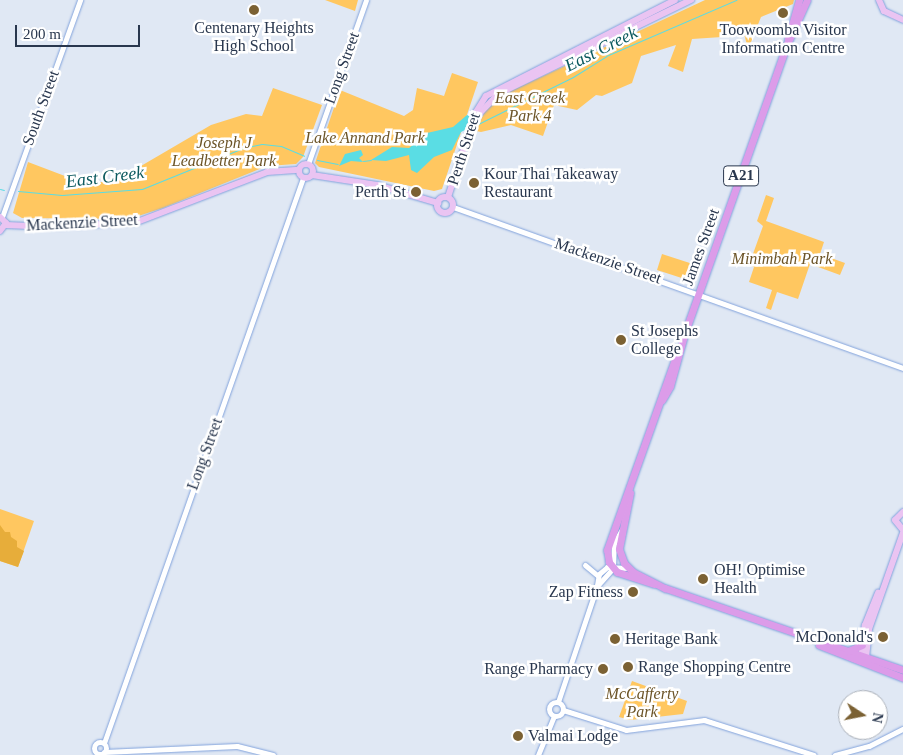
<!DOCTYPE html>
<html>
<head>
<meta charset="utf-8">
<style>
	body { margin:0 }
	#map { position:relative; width:903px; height:755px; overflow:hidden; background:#e0e8f4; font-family:Georgia,serif }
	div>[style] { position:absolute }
	.green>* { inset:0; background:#ffc760 }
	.forest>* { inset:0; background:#e7ad3a }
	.water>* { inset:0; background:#5adde4 }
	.stream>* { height:1px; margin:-0.5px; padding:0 0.5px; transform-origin:0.5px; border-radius:0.5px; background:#5adde4 }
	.roads { filter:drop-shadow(0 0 1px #82a3dc) drop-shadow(0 0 1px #82a3dc) }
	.minor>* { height:5px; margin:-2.5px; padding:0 2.5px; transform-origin:2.5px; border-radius:2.5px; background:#fff }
	.minor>.ring { margin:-2.5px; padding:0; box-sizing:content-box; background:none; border:5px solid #fff; border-radius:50% }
	.major>* { height:6px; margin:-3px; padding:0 3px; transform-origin:3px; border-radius:3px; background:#eac4f2 }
	.major>.ring { margin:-3px; padding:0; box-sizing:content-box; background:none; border:6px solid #eac4f2; border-radius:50% }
	.highway>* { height:7px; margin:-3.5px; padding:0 3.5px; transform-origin:3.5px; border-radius:3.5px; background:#dc9ce9 }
	.dots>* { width:14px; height:14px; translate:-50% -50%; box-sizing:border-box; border:2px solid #fff; border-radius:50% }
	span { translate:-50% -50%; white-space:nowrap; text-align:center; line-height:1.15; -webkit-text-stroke:5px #fff; paint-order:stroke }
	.shield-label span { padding:1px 4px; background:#fff; border:1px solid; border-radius:4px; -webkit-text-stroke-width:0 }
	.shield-label { font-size:15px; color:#29374e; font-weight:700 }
	.poi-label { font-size:16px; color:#29374e }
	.left { translate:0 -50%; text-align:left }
	.right { translate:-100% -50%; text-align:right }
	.street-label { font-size:16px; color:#29374e }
	.park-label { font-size:16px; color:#6c5427; font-style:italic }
	.water-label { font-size:18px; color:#0b595e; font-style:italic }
	.north { position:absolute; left:838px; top:690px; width:50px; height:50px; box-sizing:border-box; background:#fff; border:1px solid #a9afb8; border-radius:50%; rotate:101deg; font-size:14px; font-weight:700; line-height:20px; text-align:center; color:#29374e }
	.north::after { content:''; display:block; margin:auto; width:18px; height:22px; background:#7b6133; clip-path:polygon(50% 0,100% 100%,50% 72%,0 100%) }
	.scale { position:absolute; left:15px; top:25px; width:125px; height:22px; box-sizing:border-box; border:2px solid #29374e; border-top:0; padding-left:6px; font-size:15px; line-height:18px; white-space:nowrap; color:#29374e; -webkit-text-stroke:4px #fff; paint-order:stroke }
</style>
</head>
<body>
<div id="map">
	<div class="green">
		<i style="clip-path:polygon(325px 0,358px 0,355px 11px)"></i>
		<i style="clip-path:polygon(705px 0,794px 0,793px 4px,761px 17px,751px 42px,747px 45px,743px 30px,722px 37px,692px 39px,683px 72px,668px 66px,676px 45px,641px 56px,632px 83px,602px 96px,596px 95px,577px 110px,554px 105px,543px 136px,511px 125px,481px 132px,476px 131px,485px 111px,507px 93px)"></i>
		<i style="clip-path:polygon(452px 73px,478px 82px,442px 189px,434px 191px,319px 167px,315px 163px,340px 90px,404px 116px,413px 110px,417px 88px,444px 96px)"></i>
		<i style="clip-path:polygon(273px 88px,322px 105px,303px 157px,296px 164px,267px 166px,163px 208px,129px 219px,22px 218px,13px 213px,28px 162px,86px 184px,117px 180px,211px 125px,246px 114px,262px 116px)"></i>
		<i style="clip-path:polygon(766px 195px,774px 198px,766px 221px,824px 242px,820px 254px,845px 263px,840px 275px,810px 264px,798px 299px,777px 292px,771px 310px,766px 308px,772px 290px,749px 282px,754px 267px,749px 265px,763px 226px,757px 221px)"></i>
		<i style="clip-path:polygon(662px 254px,699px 266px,694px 282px,657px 270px)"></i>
		<i style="clip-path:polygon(0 509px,34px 521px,18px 567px,0 561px)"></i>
		<i style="clip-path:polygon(632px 681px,687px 701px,683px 714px,630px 720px,619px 717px)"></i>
	</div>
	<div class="forest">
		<i style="clip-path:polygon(0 525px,5px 532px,10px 532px,11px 537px,17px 541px,17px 547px,24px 551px,18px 567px,0 561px)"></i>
	</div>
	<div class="water">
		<i style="clip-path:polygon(467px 115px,472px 117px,467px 129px,461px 132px,452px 150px,434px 157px,417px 173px,411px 170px,409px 155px,386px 161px,371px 160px,392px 147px,409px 148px,427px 133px,453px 127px)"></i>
		<i style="clip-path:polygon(361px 150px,363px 155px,359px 158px,363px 162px,351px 161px,339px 166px,345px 154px)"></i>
	</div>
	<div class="stream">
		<i style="left:478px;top:124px;width:106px;rotate:-26.3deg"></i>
		<i style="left:573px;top:77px;width:39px;rotate:-32deg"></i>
		<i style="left:606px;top:56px;width:142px;rotate:-23.3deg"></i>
		<i style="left:317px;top:160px;width:21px;rotate:11deg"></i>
		<i style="left:363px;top:161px;width:8px;rotate:-7deg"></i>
		<i style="left:0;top:189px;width:4px;rotate:14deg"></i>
		<i style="left:18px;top:191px;width:44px;rotate:5.2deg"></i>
		<i style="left:62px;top:195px;width:80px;rotate:-4.3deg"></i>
		<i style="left:142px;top:189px;width:109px;rotate:-22.1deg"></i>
		<i style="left:243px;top:148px;width:19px;rotate:-12deg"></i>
		<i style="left:262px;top:144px;width:19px;rotate:6deg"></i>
		<i style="left:281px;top:146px;width:25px;rotate:23deg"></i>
	</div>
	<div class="roads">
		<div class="minor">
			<i style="left:308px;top:164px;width:174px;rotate:-70.5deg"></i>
			<i style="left:453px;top:207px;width:478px;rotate:19.7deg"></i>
			<i style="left:2px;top:217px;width:231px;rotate:-70.2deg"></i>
			<i style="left:585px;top:565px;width:17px;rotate:40deg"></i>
			<i style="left:597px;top:585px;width:11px;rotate:-80deg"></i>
			<i style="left:599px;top:574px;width:11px;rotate:-41deg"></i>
			<i style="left:607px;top:567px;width:21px;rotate:3deg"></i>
			<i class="ring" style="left:549px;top:702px;width:9px;height:9px"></i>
			<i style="left:558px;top:702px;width:122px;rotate:-71.4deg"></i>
			<i style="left:597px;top:586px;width:24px;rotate:-48deg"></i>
			<i style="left:613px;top:568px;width:25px;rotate:-88deg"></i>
			<i style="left:614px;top:543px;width:16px;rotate:-60deg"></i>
			<i style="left:563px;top:710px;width:66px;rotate:17.6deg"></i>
			<i style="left:626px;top:730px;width:79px;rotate:-7.3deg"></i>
			<i style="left:704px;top:720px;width:115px;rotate:17.7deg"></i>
			<i class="ring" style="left:94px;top:742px;width:7px;height:7px"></i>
			<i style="left:104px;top:743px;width:599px;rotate:-70.6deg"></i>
			<i style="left:104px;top:752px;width:133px;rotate:-2.6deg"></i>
			<i style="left:237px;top:746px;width:37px;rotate:14deg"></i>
			<i style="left:538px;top:755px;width:42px;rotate:-67.7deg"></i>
			<i style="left:835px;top:755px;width:35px;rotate:-15deg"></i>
			<i style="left:869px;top:746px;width:38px;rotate:-27deg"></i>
		</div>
		<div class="major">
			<i style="left:879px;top:0;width:12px;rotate:66deg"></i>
			<i style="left:884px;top:11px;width:21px;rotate:25deg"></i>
			<i style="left:478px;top:115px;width:29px;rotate:-46deg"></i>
			<i style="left:498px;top:94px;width:215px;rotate:-26deg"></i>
			<i class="ring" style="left:299px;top:164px;width:8px;height:8px"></i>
			<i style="left:312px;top:175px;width:66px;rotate:8.7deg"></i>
			<i style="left:377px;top:185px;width:64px;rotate:16.4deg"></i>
			<i style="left:448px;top:197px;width:89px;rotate:-71.8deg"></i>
			<i style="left:476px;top:112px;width:19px;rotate:-58deg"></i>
			<i style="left:486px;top:96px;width:212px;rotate:-26.9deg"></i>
			<i class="ring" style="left:437px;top:197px;width:10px;height:10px"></i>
			<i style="left:0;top:217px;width:8px;rotate:45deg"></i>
			<i style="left:6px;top:223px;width:10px;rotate:127deg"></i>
			<i style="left:6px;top:225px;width:46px;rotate:2.5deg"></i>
			<i style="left:52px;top:227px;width:85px;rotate:-3.4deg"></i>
			<i style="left:137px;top:222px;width:139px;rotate:-21deg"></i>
			<i style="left:267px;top:172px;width:32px;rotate:-4deg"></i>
			<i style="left:903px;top:512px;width:11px;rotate:135deg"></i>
			<i style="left:895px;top:520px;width:13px;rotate:51deg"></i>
			<i style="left:861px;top:656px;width:31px;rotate:-83deg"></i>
			<i style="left:865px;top:625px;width:35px;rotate:-68deg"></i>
			<i style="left:866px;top:658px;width:29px;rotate:-84deg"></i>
			<i style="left:869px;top:629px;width:102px;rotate:-70.5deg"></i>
		</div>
		<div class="highway">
			<i style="left:788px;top:39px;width:41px;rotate:-74.2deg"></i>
			<i style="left:662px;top:400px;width:16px;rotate:-60deg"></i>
			<i style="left:670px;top:386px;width:56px;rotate:-74.5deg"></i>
			<i style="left:685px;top:332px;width:306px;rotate:-70.5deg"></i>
			<i style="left:787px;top:44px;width:48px;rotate:-65.6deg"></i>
			<i style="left:630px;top:493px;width:57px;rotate:101.1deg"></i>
			<i style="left:619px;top:549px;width:15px;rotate:70deg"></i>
			<i style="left:624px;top:563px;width:13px;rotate:45deg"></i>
			<i style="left:633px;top:572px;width:36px;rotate:27deg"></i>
			<i style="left:665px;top:588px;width:252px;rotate:19deg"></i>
			<i style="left:654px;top:584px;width:39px;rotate:-162deg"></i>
			<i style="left:617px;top:572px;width:13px;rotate:-129deg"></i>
			<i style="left:609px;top:562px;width:12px;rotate:-99deg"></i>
			<i style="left:607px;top:550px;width:211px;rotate:-70.4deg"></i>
			<i style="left:819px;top:645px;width:90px;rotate:21.4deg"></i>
			<i style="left:848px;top:651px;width:15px;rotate:-23deg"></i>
		</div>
	</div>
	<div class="dots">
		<i style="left:254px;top:10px;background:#7b6133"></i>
		<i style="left:783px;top:13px;background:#7b6133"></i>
		<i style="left:474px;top:183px;background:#7b6133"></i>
		<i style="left:416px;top:192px;background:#7b6133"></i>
		<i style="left:621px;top:340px;background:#7b6133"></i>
		<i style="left:703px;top:579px;background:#7b6133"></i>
		<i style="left:633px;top:592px;background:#7b6133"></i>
		<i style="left:883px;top:637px;background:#7b6133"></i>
		<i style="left:615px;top:639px;background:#7b6133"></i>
		<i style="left:628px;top:667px;background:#7b6133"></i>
		<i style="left:603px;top:669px;background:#7b6133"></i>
		<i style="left:518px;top:736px;background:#7b6133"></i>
	</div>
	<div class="shield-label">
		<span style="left:741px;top:176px">A21</span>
	</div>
	<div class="poi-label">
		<span style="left:254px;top:37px">Centenary Heights<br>High School</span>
		<span style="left:783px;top:39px">Toowoomba Visitor<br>Information Centre</span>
		<span class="left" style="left:484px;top:183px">Kour Thai Takeaway<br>Restaurant</span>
		<span class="right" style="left:406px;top:192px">Perth St</span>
		<span class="left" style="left:631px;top:340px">St Josephs<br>College</span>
		<span class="left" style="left:714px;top:579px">OH! Optimise<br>Health</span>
		<span class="right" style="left:623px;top:592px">Zap Fitness</span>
		<span class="right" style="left:873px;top:637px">McDonald's</span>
		<span class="left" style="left:625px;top:639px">Heritage Bank</span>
		<span class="left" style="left:638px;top:667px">Range Shopping Centre</span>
		<span class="right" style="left:593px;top:669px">Range Pharmacy</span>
		<span class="left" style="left:528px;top:736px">Valmai Lodge</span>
	</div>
	<div class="street-label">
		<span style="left:342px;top:68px;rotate:-70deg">Long Street</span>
		<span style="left:41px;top:108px;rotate:-70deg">South Street</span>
		<span style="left:464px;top:149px;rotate:-72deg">Perth Street</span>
		<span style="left:82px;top:223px;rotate:-3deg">Mackenzie Street</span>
		<span style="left:701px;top:247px;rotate:-70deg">James Street</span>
		<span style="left:608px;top:261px;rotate:19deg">Mackenzie Street</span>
		<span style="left:205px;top:454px;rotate:-70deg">Long Street</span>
	</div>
	<div class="park-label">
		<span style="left:530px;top:107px">East Creek<br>Park 4</span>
		<span style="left:365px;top:138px">Lake Annand Park</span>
		<span style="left:224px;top:152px">Joseph J<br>Leadbetter Park</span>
		<span style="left:782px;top:259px">Minimbah Park</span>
		<span style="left:642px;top:703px">McCafferty<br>Park</span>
	</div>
	<div class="water-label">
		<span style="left:601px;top:49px;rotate:-27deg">East Creek</span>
		<span style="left:105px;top:177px;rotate:-7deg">East Creek</span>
	</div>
	<div class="north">N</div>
	<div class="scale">200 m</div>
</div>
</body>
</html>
